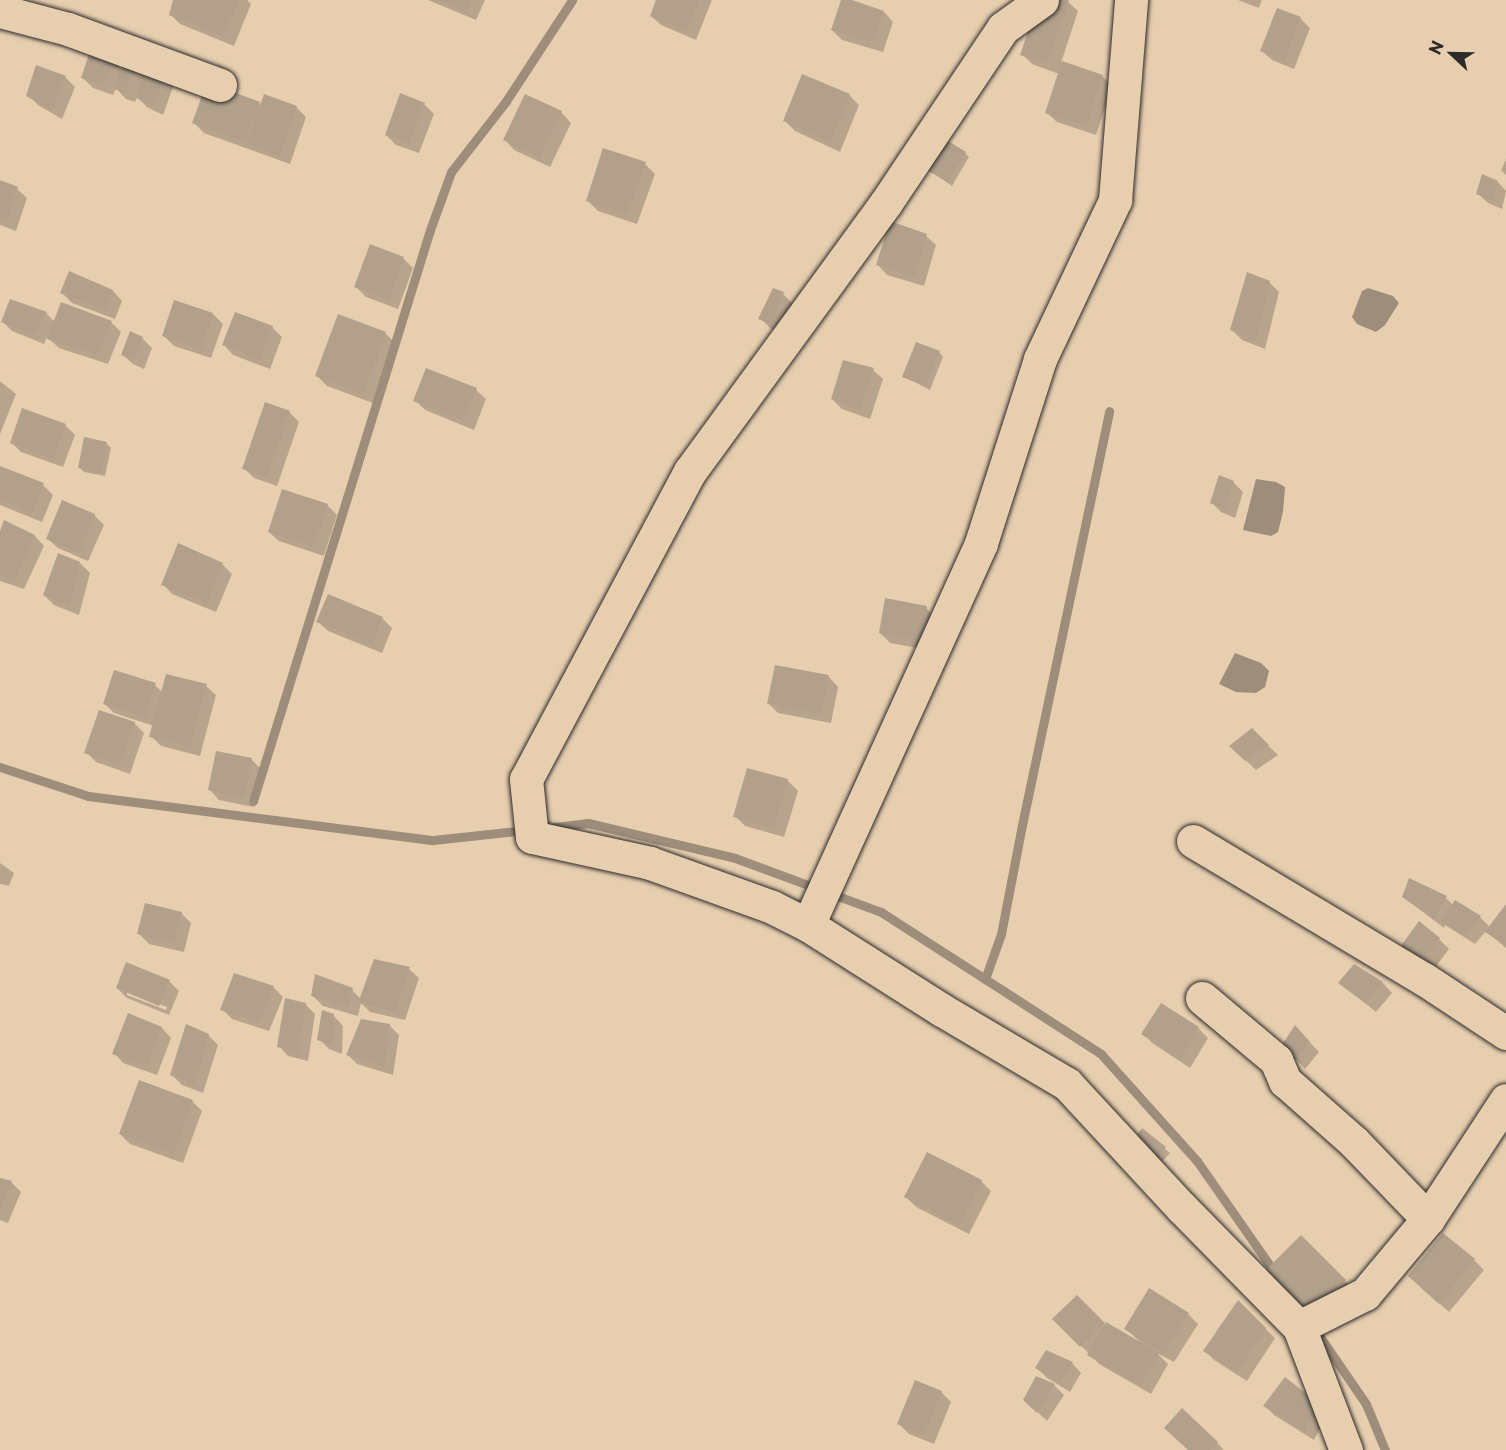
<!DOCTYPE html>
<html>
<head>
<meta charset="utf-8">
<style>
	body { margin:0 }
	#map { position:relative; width:1506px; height:1450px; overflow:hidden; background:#e7ceaf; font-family:"Playpen Sans",sans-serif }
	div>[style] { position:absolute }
	.water>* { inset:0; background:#9d8d7a }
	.shadow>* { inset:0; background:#0003 }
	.stream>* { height:9px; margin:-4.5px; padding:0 4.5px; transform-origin:4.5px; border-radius:4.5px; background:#9d8d7a }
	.building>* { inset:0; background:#b2a08b }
	.roads { filter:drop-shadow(0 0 2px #2b2b2b) drop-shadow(0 0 2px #2b2b2b) }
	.minor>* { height:33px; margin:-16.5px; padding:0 16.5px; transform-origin:16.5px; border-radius:16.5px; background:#e7ceaf }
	span { translate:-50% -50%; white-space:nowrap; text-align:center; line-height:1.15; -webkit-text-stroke:6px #e7ceaf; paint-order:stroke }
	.north { position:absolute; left:1422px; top:24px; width:60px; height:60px; -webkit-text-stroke:4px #e7ceaf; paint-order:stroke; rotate:292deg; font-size:16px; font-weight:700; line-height:24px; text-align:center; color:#2b2b2b }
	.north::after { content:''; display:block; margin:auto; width:21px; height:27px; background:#2b2b2b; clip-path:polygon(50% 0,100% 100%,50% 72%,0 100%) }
</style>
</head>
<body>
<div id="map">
	<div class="water">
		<i style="clip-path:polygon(1368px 288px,1393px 296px,1399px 303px,1385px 325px,1376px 332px,1357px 324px,1352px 317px,1362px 291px)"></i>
		<i style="clip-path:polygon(1256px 479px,1276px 482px,1285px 487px,1283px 512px,1278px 532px,1271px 536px,1243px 530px)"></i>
		<i style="clip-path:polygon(1235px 653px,1261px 663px,1269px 671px,1265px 687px,1256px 693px,1236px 692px,1219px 684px)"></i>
	</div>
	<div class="shadow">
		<i style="clip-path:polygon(174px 0,247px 0,251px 4px,234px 46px,180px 24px,170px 14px)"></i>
		<i style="clip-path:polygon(428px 0,485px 0,476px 20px)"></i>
		<i style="clip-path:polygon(657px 0,712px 0,696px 40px,661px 25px,651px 16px)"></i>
		<i style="clip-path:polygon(842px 0,884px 12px,893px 22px,883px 52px,842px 40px,832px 30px)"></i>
		<i style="clip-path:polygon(1066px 0,1078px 11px,1061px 63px,1102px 76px,1112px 86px,1096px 135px,1057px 122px,1047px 113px,1059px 74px,1032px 64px,1022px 54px)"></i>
		<i style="clip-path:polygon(1238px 0,1262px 0,1259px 8px)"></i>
		<i style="clip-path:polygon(1300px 18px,1310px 28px,1294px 69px,1272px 60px,1262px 51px)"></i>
		<i style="clip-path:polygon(113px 61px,123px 70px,134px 67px,143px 76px,163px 77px,173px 87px,163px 115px,147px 107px,137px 97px,135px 102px,126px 99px,116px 88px,113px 95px,93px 88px,83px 78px)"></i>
		<i style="clip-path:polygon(65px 77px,75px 87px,62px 119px,38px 105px,28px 95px)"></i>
		<i style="clip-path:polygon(849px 95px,859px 105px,840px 152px,795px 131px,785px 121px)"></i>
		<i style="clip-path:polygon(526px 96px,562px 113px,571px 123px,550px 167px,514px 150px,505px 140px)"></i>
		<i style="clip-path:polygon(259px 103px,261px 106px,296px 107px,306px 117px,290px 164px,204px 133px,194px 123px)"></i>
		<i style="clip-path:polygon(424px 104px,434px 114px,419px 153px,396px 145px,386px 135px)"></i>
		<i style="clip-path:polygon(965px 153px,969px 157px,952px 186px,924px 166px)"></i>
		<i style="clip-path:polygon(1506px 159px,1506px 175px,1501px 170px)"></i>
		<i style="clip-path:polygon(645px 164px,655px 174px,637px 224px,598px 211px,588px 201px)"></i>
		<i style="clip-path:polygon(0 182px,17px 189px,27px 198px,16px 231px,0 225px)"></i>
		<i style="clip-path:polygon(1498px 182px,1506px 191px,1502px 209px,1488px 203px,1478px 194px)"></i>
		<i style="clip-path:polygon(926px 236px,936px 245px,924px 286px,887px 275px,878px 265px)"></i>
		<i style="clip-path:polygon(403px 258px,413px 268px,398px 309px,366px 297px,356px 287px)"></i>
		<i style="clip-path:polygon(70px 273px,113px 291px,122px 301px,115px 319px,72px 303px,62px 293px)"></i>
		<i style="clip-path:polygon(1269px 282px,1279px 292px,1265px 349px,1242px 340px,1232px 330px)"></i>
		<i style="clip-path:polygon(783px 294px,793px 304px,781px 333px,770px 328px,760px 318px)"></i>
		<i style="clip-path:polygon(175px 302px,213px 314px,223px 324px,211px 358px,174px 346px,164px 336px)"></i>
		<i style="clip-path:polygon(46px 313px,55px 322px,111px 322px,121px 332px,108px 364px,59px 348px,47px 337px,44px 344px,12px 331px,2px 321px)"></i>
		<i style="clip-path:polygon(272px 327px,282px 337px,270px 369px,233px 355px,224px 345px)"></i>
		<i style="clip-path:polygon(385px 333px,395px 343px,373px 403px,327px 386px,317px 376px)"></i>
		<i style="clip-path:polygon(142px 338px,152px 348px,144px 369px,133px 364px,123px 355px)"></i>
		<i style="clip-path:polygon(939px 352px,943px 357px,930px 390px,903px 376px)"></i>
		<i style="clip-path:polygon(844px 362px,873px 370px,883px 379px,870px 419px,842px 409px,832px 399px)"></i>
		<i style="clip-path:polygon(0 381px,16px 394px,0 434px)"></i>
		<i style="clip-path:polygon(476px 390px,486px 399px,474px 430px,425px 410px,415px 400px)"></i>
		<i style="clip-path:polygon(289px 412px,299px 422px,277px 486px,254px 478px,244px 468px)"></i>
		<i style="clip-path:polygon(65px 425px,75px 435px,63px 467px,21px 452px,11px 442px)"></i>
		<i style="clip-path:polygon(106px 443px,111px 448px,105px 476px,84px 472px,79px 467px)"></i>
		<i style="clip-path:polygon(0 471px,43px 485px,53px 495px,42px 522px,0 505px)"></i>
		<i style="clip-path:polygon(1233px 482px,1243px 492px,1235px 518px,1221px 512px,1211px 502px)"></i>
		<i style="clip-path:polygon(327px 505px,337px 515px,324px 556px,279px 541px,269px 532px)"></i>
		<i style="clip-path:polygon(94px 515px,104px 525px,88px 561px,58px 548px,48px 539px)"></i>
		<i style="clip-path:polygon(5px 522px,35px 536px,44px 546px,24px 589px,0 581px,0 536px)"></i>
		<i style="clip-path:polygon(80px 563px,90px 573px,79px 615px,54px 605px,44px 595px)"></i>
		<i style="clip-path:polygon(222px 564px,232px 574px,216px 612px,172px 594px,163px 584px)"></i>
		<i style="clip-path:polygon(926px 608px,936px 618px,929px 650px,890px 643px,880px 633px)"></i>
		<i style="clip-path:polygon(382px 618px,392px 628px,382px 653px,328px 631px,318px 622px)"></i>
		<i style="clip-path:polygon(829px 677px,838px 687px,831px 723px,778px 713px,768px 703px)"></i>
		<i style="clip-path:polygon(155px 685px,163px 693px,206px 686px,216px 695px,200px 756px,161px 746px,151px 736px,154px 726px,114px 713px,105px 704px)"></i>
		<i style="clip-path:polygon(134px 723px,144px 733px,130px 774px,96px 762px,86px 752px)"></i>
		<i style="clip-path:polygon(1252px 730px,1278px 755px,1256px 770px,1241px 756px)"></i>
		<i style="clip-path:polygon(251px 759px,261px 769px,253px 807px,219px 800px,210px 790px)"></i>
		<i style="clip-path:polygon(748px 769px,788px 781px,798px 791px,784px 837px,745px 826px,735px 816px)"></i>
		<i style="clip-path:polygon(0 863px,14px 873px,9px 886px,0 884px)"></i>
		<i style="clip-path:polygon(1403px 897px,1446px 898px,1453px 905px,1480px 917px,1490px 927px,1506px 907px,1506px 948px,1486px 931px,1475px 944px,1445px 925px,1444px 928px)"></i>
		<i style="clip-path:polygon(181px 913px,191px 923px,184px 952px,149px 944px,139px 934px)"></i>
		<i style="clip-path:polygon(1439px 939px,1449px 949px,1428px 977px,1407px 963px)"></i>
		<i style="clip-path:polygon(1355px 966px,1383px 983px,1392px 993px,1376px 1012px,1340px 983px)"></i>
		<i style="clip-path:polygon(409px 969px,419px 978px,405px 1020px,370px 1012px,361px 1003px,358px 1016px,323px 1006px,313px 996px,352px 990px,361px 999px)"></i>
		<i style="clip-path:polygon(evenodd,169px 981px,179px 991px,169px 1015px,127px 998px,117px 988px,169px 981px,127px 991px,167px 1007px,166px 1010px,127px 995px,127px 991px)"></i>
		<i style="clip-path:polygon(273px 987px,283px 997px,269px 1031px,232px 1019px,222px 1009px)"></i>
		<i style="clip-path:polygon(305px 1004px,315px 1014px,308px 1061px,288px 1056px,279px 1046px)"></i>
		<i style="clip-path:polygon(129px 1015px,162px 1028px,171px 1038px,157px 1075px,123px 1063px,114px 1053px)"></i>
		<i style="clip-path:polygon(333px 1015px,343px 1026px,342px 1054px,329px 1049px,319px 1039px)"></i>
		<i style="clip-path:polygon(389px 1025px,399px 1035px,393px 1075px,357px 1064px,348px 1055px)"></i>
		<i style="clip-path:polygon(1198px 1028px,1208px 1038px,1190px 1068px,1152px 1043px,1143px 1033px)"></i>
		<i style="clip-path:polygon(208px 1035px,218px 1045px,203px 1093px,182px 1085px,172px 1075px)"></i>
		<i style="clip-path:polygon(1305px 1037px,1319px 1052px,1305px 1069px,1296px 1059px)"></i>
		<i style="clip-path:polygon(192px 1101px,202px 1111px,183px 1163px,130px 1144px,120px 1134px)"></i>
		<i style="clip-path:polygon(1143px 1130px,1170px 1153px,1160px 1164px)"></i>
		<i style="clip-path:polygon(0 1179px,11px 1182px,21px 1192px,8px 1223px,0 1220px)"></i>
		<i style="clip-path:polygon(981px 1181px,991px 1191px,969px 1234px,916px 1207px,906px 1197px)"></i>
		<i style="clip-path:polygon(1301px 1237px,1355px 1291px,1323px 1324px)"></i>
		<i style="clip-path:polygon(1474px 1260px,1484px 1270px,1449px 1312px,1420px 1286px)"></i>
		<i style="clip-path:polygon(1077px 1297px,1106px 1326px,1140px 1342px,1126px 1329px,1188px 1314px,1198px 1324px,1174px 1362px,1157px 1353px,1168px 1364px,1151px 1394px,1099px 1364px,1055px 1319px)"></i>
		<i style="clip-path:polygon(1238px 1302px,1275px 1338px,1247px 1381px,1214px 1360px,1205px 1351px)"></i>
		<i style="clip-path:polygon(1072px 1363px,1081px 1373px,1070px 1392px,1047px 1378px,1037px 1368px)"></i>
		<i style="clip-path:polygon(1286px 1379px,1327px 1414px,1314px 1440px,1274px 1415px,1265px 1405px)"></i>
		<i style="clip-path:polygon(1054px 1385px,1064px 1395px,1047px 1421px,1025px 1400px)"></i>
		<i style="clip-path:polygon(941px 1392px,951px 1402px,934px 1444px,909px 1434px,899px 1424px)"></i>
		<i style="clip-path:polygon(1217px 1443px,1224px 1450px,1189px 1450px)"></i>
	</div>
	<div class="stream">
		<i style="left:0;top:767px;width:93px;rotate:18.2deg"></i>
		<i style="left:88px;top:796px;width:348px;rotate:7.3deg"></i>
		<i style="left:433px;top:840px;width:93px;rotate:-6.2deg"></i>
		<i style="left:253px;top:801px;width:598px;rotate:-72.78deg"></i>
		<i style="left:430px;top:230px;width:62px;rotate:-70.1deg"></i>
		<i style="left:451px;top:172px;width:90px;rotate:-52.2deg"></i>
		<i style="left:506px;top:101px;width:121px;rotate:-56.8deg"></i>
		<i style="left:548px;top:828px;width:40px;rotate:-7.1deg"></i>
		<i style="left:588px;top:823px;width:151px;rotate:13.4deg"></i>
		<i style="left:735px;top:858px;width:156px;rotate:20.3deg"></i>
		<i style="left:881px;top:912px;width:262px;rotate:32.8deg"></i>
		<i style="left:1101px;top:1054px;width:144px;rotate:48.1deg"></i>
		<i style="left:1197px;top:1161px;width:173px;rotate:55.1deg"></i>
		<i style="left:985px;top:979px;width:48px;rotate:-70.4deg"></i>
		<i style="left:1001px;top:934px;width:111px;rotate:-79.1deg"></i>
		<i style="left:1022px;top:825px;width:423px;rotate:-78.1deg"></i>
		<i style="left:1316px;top:1331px;width:88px;rotate:55.6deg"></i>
		<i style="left:1366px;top:1404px;width:50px;rotate:67.6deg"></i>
	</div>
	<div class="building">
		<i style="clip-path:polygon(173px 0,239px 0,224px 37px,169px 15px)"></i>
		<i style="clip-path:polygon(438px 0,471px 0,466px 12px)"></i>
		<i style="clip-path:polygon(656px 0,699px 0,686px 31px,650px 16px)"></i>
		<i style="clip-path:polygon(841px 0,852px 0,884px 11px,873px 43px,831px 30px)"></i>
		<i style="clip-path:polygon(1039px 0,1069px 0,1047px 64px,1020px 55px)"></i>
		<i style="clip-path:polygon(1277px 8px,1301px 17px,1284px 61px,1260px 51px)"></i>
		<i style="clip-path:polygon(90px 51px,114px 60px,104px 86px,81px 78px)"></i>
		<i style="clip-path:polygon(1062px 61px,1103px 75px,1086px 126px,1045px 113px)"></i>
		<i style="clip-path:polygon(123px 64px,135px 65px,125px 93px,114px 89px)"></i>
		<i style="clip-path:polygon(36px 65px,66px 76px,52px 110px,26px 96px)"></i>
		<i style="clip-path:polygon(144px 66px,164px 76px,154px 107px,136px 98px)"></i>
		<i style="clip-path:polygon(802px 74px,850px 94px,830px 143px,783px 121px)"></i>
		<i style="clip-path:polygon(207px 82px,260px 102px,245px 142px,192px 123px)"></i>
		<i style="clip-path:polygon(400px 93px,425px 103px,409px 144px,385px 135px)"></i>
		<i style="clip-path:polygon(264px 94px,297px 106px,280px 156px,247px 144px)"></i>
		<i style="clip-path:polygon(525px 94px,562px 111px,540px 158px,503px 140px)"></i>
		<i style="clip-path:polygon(940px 136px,966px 152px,947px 182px,922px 167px)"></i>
		<i style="clip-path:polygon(603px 148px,646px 162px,627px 215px,586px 201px)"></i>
		<i style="clip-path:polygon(1482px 174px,1498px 181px,1492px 200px,1476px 194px)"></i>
		<i style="clip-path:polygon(0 180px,18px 187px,6px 222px,0 220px)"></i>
		<i style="clip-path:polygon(890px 221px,927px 234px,914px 277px,876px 265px)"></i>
		<i style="clip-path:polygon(370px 244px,404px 257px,389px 300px,354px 287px)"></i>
		<i style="clip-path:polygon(69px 271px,113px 290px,105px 310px,60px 293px)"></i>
		<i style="clip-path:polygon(1247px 272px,1270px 281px,1255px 341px,1230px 330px)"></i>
		<i style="clip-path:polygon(773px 288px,784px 292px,771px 324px,758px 319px)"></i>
		<i style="clip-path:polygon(10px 299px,47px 312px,33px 335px,1px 322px)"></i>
		<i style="clip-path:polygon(174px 300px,213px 313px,201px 349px,162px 336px)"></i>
		<i style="clip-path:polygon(61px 302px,112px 321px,98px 355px,47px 339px)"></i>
		<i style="clip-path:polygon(235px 312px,273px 326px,260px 360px,222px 345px)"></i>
		<i style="clip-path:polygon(338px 314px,386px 332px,363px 394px,315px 376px)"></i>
		<i style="clip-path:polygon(130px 331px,143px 337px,134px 360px,121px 355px)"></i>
		<i style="clip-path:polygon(916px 342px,940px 351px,925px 386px,902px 377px)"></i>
		<i style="clip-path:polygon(843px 360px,874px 368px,860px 410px,831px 399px)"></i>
		<i style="clip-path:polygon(426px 368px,477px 388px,464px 421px,413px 401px)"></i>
		<i style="clip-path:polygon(265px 402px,290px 411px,267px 477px,242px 469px)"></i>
		<i style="clip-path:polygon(22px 408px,66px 424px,53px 459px,10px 443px)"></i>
		<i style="clip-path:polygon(84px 437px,107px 442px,100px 473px,78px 468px)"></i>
		<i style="clip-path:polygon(0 466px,44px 483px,32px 513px,0 500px)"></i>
		<i style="clip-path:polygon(1219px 475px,1234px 481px,1225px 509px,1210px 503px)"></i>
		<i style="clip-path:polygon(282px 489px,328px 504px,314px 547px,268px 532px)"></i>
		<i style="clip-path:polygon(62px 500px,95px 514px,79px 553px,46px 539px)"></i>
		<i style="clip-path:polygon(4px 520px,35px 535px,14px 580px,0 575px,0 531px)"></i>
		<i style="clip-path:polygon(178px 543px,223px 563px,207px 603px,161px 585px)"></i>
		<i style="clip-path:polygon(58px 553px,80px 562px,70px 606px,43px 595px)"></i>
		<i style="clip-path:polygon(328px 594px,383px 617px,372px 644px,316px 622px)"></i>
		<i style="clip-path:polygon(885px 598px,927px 606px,920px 641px,879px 633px)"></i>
		<i style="clip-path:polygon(775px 665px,829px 675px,821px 714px,767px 704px)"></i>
		<i style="clip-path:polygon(114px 670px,156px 683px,145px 717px,103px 704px)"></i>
		<i style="clip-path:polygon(166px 674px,207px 684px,190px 747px,149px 737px)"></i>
		<i style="clip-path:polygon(99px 710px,135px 722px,120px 765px,84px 753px)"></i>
		<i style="clip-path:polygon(1252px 728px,1269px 745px,1245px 761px,1229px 746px)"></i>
		<i style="clip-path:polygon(216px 751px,252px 758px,243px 798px,208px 790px)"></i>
		<i style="clip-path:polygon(747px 768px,788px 779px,774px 828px,733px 817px)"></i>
		<i style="clip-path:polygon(1409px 878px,1447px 896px,1434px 919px,1402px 897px)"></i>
		<i style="clip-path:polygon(1455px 900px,1481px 916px,1465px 935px,1440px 921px)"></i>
		<i style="clip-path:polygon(145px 903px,182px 912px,174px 943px,137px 934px)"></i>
		<i style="clip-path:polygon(1506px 904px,1506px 946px,1485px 932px)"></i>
		<i style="clip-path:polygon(1419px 921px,1440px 938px,1418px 968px,1395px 954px)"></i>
		<i style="clip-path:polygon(374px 959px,410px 967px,395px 1011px,358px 1003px)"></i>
		<i style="clip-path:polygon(126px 962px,170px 980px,159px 1006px,116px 988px)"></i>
		<i style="clip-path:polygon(1354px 964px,1383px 982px,1365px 1003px,1338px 983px)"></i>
		<i style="clip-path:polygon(234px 973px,274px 986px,259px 1022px,220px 1010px)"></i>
		<i style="clip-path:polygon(315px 974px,353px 988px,348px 1007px,311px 996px)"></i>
		<i style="clip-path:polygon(285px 998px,306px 1003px,298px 1052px,277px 1047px)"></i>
		<i style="clip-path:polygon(1161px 1003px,1199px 1027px,1180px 1060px,1141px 1034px)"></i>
		<i style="clip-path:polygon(322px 1010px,334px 1014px,333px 1045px,317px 1040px)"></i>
		<i style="clip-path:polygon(128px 1013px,162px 1027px,147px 1066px,112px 1054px)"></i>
		<i style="clip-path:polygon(361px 1019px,390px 1024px,384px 1066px,346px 1055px)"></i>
		<i style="clip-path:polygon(186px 1024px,209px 1034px,194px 1085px,170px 1075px)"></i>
		<i style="clip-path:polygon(1295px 1025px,1310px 1042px,1295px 1060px,1282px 1045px)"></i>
		<i style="clip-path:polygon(139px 1080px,193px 1100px,174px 1154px,119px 1134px)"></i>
		<i style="clip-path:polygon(1142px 1128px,1166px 1147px,1155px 1161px,1131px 1142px)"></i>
		<i style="clip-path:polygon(927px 1152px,982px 1180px,959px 1226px,904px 1197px)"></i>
		<i style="clip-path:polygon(0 1178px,12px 1181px,0 1210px)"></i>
		<i style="clip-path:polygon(1443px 1233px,1475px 1259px,1439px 1304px,1408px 1276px)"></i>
		<i style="clip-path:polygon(1301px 1235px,1346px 1280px,1312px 1315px,1266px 1270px)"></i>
		<i style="clip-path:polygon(1149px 1288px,1189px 1313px,1164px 1353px,1124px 1329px)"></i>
		<i style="clip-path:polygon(1077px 1295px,1105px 1323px,1080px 1347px,1052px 1319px)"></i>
		<i style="clip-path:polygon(1238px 1300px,1266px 1328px,1237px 1372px,1203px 1351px)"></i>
		<i style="clip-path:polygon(1106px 1322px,1159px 1353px,1141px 1386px,1087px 1355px)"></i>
		<i style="clip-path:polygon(1046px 1350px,1073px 1362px,1060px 1383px,1035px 1368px)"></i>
		<i style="clip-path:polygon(1036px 1376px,1055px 1384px,1037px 1413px,1023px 1400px)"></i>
		<i style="clip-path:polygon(1285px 1377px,1318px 1403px,1304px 1431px,1263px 1406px)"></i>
		<i style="clip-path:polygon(915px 1380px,942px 1391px,924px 1435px,897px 1424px)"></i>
		<i style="clip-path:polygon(1182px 1408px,1218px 1442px,1210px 1450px,1188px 1450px,1164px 1428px)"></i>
	</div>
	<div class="roads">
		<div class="minor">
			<i style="left:1042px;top:0;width:48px;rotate:144.3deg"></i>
			<i style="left:1003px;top:28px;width:212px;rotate:123.8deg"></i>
			<i style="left:885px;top:204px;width:331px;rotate:126.1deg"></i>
			<i style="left:690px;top:471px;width:349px;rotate:118deg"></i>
			<i style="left:526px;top:779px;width:58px;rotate:84.1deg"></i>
			<i style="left:532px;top:837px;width:121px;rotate:12.4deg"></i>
			<i style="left:650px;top:863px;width:130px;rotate:19.8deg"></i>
			<i style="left:772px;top:907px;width:40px;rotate:26.6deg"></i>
			<i style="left:808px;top:925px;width:159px;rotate:32.4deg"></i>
			<i style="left:942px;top:1010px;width:145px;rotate:30.6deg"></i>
			<i style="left:1067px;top:1084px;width:169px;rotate:47.2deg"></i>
			<i style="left:1182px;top:1208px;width:167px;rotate:45.5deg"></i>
			<i style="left:1299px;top:1327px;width:132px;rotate:69.1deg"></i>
			<i style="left:0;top:11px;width:70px;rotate:14.8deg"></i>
			<i style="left:68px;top:29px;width:162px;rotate:20.2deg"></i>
			<i style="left:1193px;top:841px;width:269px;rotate:30.9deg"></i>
			<i style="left:1424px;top:979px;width:98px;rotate:33.4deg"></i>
			<i style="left:808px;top:925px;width:419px;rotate:-65.6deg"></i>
			<i style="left:981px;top:543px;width:193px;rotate:-72.2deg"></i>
			<i style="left:1040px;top:359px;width:176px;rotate:-64.7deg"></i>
			<i style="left:1115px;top:200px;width:201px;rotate:-85.4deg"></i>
			<i style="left:1202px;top:998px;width:97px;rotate:40deg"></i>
			<i style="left:1276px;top:1060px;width:23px;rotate:67deg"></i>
			<i style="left:1285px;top:1081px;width:92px;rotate:41.5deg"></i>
			<i style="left:1354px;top:1142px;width:107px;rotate:46.1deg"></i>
			<i style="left:1299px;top:1327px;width:74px;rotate:-26.6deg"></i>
			<i style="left:1365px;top:1294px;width:98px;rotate:-50deg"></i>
			<i style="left:1428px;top:1219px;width:142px;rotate:-56.8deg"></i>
		</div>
	</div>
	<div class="north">N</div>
</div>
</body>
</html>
